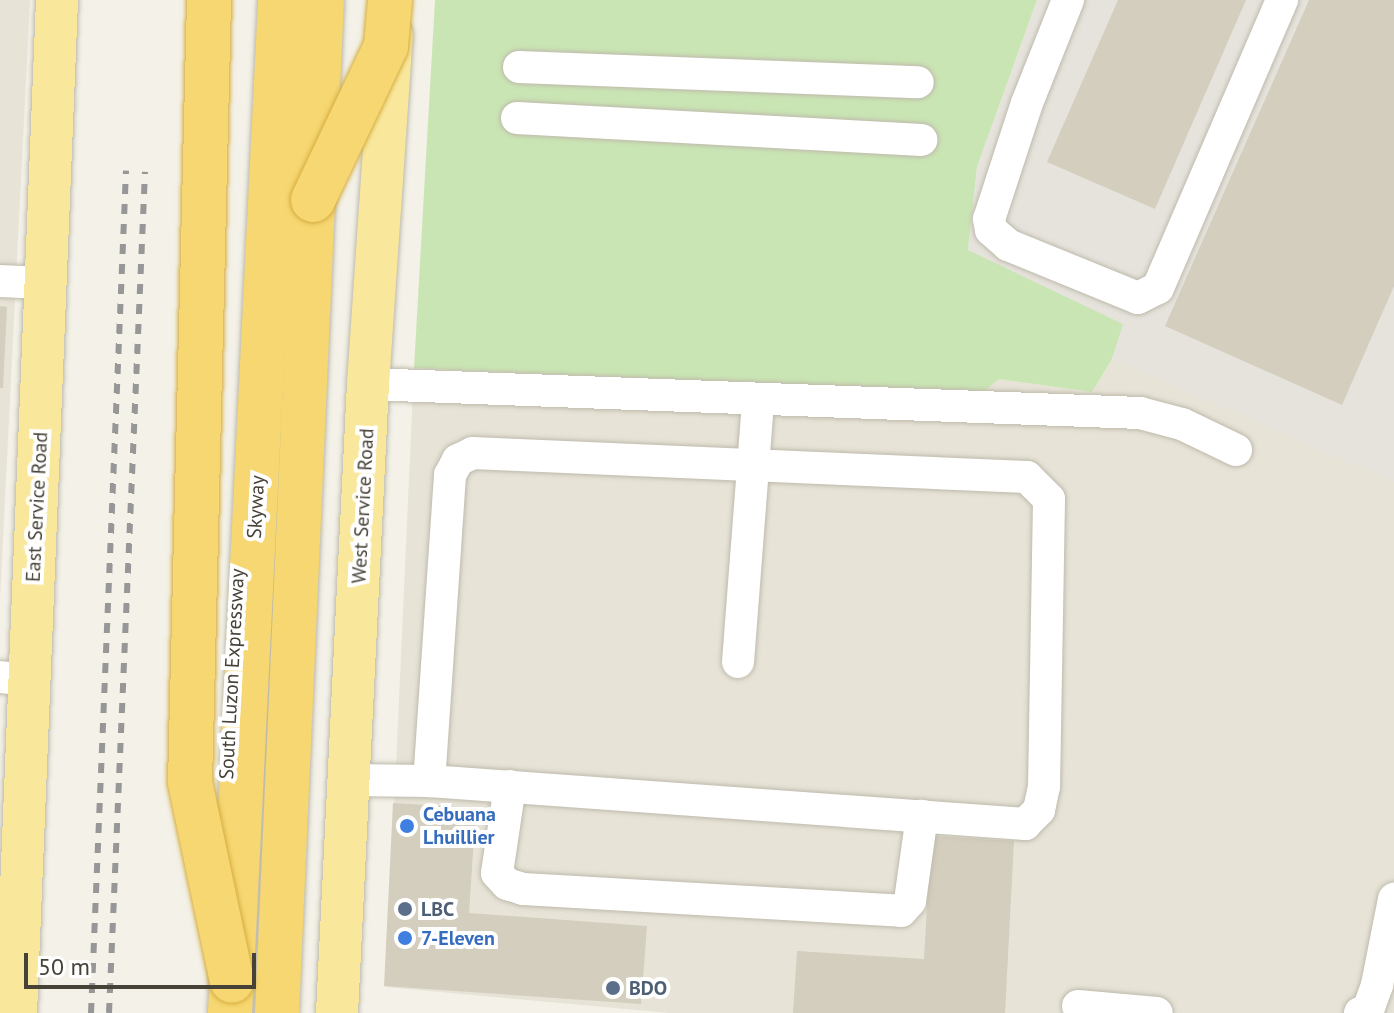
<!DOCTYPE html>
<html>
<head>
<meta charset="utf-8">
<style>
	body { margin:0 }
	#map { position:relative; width:1394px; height:1013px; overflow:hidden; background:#f3f1e8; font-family:"PT Sans",sans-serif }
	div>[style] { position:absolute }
	.residential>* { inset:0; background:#e7e3d7 }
	.industrial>* { inset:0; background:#e6e3dd }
	.green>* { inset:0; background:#cae5b4 }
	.building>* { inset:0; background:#d4cebe }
	.roads { filter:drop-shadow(0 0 2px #bebaab) drop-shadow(0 0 2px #bebaab) }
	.minor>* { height:32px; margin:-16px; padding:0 16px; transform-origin:16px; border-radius:16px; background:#fff }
	.major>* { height:42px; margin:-21px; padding:0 21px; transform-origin:21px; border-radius:21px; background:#f9e89c }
	.highway>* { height:44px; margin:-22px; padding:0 22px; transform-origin:22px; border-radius:22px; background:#f6d771 }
	.rail>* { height:6px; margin-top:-3px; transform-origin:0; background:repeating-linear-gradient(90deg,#979797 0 10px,transparent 0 20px) }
	.bridges { filter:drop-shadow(0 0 2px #d5ad41) drop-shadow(0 0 2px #d5ad41) }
	.highway-bridge>* { height:44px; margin:-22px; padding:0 22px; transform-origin:22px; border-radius:22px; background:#f6d771 }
	.dots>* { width:22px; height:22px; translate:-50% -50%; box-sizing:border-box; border:4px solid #fff; border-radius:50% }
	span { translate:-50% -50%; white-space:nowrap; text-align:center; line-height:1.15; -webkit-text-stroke:8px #fff; paint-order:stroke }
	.street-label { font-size:20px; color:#464237 }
	.shop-label { font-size:20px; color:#366cbe; font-weight:700 }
	.left { translate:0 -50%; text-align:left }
	.service-label { font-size:20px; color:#4e5e75; font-weight:700 }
	.scale { position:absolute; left:24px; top:953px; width:232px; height:36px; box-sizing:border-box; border:4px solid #464237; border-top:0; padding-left:10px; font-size:24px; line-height:28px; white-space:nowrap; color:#464237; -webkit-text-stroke:6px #fff; paint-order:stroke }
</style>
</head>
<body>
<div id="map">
	<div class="residential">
		<i style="clip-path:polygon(0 0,30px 0,0 599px)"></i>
		<i style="clip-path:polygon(1112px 359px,1394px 481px,1394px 1013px,669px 1013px,386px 987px,414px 368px,982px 393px,999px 379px,1092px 392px)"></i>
	</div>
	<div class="industrial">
		<i style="clip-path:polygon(1037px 0,1394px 0,1394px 482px,1112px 359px,1122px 324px,968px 251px,977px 167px)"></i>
	</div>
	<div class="green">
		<i style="clip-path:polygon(435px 0,1037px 0,977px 167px,968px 250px,1123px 324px,1112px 359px,1092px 392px,999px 379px,982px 393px,414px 368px)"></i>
	</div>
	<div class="building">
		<i style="clip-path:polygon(1118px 0,1246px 0,1155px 209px,1047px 162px)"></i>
		<i style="clip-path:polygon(1309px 0,1394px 0,1394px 286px,1342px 405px,1165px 326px)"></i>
		<i style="clip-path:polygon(0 306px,7px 307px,3px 388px,0 388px)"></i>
		<i style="clip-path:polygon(393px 803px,476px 808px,469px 913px,647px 926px,641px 1004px,384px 986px)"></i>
		<i style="clip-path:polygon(931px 836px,1014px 841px,1005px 1013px,793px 1013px,797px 951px,924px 959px)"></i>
	</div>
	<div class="roads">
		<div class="minor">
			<i style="left:1068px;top:0;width:111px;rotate:111.7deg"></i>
			<i style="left:1027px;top:103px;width:122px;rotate:108.1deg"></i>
			<i style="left:989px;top:219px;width:11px;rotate:80deg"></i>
			<i style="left:991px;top:230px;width:23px;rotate:41deg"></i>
			<i style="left:1008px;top:245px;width:140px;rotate:22.2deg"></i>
			<i style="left:1138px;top:298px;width:22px;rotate:-27deg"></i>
			<i style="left:1158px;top:288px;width:314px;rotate:-66.7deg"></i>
			<i style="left:519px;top:67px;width:399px;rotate:2.2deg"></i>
			<i style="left:517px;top:118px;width:405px;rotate:3.1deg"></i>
			<i style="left:0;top:281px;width:46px;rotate:2.5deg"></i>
			<i style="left:368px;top:384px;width:773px;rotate:2.15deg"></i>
			<i style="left:1140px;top:413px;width:43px;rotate:14.7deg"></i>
			<i style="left:1182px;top:424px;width:60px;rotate:25.7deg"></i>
			<i style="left:738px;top:662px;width:263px;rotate:-85.6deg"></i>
			<i style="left:0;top:677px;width:28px;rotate:6deg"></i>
			<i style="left:350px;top:780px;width:79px;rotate:0.7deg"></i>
			<i style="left:429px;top:781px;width:598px;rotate:4.13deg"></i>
			<i style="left:1025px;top:824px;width:20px;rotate:-45deg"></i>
			<i style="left:1039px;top:810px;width:24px;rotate:-78deg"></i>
			<i style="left:1044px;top:787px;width:288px;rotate:-89deg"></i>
			<i style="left:1049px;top:499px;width:31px;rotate:-135deg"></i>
			<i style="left:1027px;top:477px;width:555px;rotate:-177.52deg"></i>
			<i style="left:473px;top:453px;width:17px;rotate:155deg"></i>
			<i style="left:458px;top:460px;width:17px;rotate:118deg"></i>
			<i style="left:450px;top:475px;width:307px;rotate:93.9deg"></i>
			<i style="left:510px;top:786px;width:88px;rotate:98.5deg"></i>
			<i style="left:497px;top:873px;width:15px;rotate:48deg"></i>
			<i style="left:507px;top:884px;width:17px;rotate:17deg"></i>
			<i style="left:523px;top:889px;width:379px;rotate:3.3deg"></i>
			<i style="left:901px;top:911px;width:13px;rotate:-48deg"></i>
			<i style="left:910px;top:901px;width:86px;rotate:-82deg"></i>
			<i style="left:1078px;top:1006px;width:79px;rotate:5.1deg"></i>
			<i style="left:1360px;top:1013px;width:9px;rotate:-21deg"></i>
			<i style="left:1368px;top:1010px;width:27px;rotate:-70deg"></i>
			<i style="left:1377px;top:985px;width:88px;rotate:-78.8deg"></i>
		</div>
		<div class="major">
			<i style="left:16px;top:1013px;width:1014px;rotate:-87.68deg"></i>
			<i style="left:337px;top:1013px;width:630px;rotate:-87.18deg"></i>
			<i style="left:368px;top:384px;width:349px;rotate:-86.1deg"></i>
		</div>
		<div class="highway">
			<i style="left:230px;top:1013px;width:1014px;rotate:-87.17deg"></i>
			<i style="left:277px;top:1013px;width:1014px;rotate:-87.46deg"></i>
		</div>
	</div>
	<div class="rail">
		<i style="left:91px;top:1013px;width:843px;rotate:-87.62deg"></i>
		<i style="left:109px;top:1013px;width:842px;rotate:-87.55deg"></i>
	</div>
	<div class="bridges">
		<div class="highway-bridge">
			<i style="left:209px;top:0;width:782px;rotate:91.39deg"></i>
			<i style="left:190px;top:782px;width:203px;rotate:78.1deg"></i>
			<i style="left:313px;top:200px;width:170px;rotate:-64.6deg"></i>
			<i style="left:386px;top:46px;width:46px;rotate:-85deg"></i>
		</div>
	</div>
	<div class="dots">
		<i style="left:407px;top:826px;background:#3f7fe0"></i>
		<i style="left:405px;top:909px;background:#5c6f8a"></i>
		<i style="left:405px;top:938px;background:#3f7fe0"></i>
		<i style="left:613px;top:988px;background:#5c6f8a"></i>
	</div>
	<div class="street-label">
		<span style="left:363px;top:506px;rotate:-87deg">West Service Road</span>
		<span style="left:37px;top:507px;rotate:-87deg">East Service Road</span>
		<span style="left:256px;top:507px;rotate:-87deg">Skyway</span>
		<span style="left:232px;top:674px;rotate:-87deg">South Luzon Expressway</span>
	</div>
	<div class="shop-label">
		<span class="left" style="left:423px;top:826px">Cebuana<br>Lhuillier</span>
		<span class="left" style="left:421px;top:938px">7-Eleven</span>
	</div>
	<div class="service-label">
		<span class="left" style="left:421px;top:909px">LBC</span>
		<span class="left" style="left:629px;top:988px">BDO</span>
	</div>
	<div class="scale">50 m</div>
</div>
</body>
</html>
